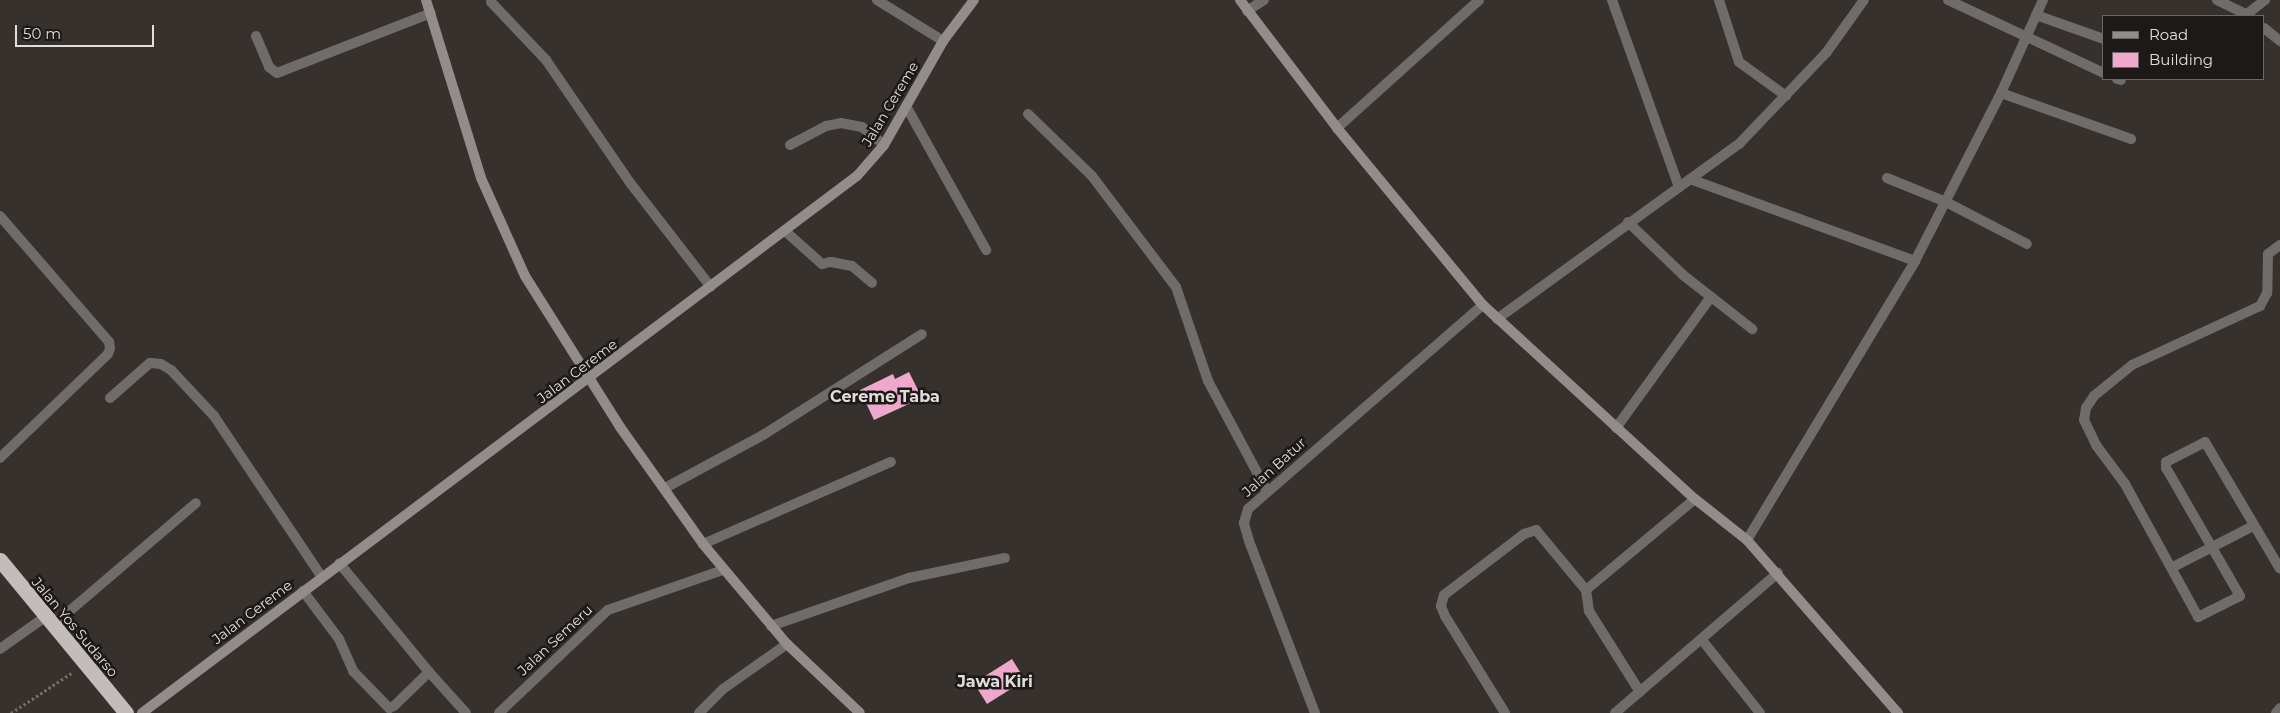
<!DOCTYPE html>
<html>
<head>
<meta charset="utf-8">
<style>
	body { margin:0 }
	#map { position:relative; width:2280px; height:713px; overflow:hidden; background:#36312d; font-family:Montserrat,sans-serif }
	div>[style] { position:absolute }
	.building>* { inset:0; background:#f0a7cc }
	.path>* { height:3px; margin-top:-1.5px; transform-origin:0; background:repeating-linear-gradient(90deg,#726d6a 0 2.5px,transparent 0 5px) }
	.lane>* { height:10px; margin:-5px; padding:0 5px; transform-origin:5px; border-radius:5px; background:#706c6b }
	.street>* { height:10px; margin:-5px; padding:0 5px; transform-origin:5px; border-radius:5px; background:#706c6b }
	.secondary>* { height:10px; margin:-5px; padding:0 5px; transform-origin:5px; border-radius:5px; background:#928c8b }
	.highway>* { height:15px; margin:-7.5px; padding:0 7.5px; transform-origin:7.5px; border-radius:7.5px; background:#c4bcba }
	span { translate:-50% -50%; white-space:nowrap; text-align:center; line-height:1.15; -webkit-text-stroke:5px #1c1918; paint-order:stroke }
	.street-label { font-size:14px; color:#e1dddb }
	.quarter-label { font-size:16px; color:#e1dddb; font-weight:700 }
	.legend { position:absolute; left:2102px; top:15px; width:162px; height:65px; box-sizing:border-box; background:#1c1918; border:1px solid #6b6766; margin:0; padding:6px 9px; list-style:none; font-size:15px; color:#e1dddb }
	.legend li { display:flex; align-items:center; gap:10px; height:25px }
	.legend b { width:25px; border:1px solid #6b6766 }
	.scale { position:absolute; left:15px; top:25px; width:139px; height:22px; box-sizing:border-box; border:2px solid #e1dddb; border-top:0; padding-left:6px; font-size:15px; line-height:18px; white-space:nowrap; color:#e1dddb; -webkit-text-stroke:4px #1c1918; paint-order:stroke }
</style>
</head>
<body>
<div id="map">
	<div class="building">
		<i style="clip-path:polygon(909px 372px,922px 398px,874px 420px,860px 390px,893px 374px,895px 379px)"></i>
		<i style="clip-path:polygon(1012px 659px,1025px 680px,987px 704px,974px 683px)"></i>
	</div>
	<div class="path">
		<i style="left:11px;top:713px;width:74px;rotate:-33.5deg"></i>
	</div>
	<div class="lane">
		<i style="left:906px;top:106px;width:165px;rotate:60.9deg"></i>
	</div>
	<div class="street">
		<i style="left:877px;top:0;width:78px;rotate:31.8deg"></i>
		<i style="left:1612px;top:0;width:199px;rotate:70.3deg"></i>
		<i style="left:1719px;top:0;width:65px;rotate:72.1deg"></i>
		<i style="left:1739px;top:62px;width:58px;rotate:35.9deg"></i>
		<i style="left:1948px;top:0;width:172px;rotate:25.1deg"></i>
		<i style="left:2217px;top:0;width:37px;rotate:26deg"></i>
		<i style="left:491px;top:2px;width:80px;rotate:46.5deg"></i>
		<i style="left:546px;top:60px;width:150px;rotate:55.6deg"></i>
		<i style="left:631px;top:184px;width:130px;rotate:52.2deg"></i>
		<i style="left:1247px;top:11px;width:20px;rotate:-33deg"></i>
		<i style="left:2247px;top:14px;width:23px;rotate:-38deg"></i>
		<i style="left:2036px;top:15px;width:72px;rotate:19.4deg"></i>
		<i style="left:2264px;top:28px;width:21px;rotate:39deg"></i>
		<i style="left:256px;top:36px;width:34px;rotate:67deg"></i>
		<i style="left:269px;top:67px;width:10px;rotate:37deg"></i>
		<i style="left:277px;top:73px;width:165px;rotate:-21.3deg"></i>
		<i style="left:2117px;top:79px;width:4px;rotate:14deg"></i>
		<i style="left:2001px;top:93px;width:138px;rotate:19.5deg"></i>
		<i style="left:1028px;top:114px;width:89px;rotate:44.1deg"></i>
		<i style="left:1092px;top:176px;width:139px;rotate:52.9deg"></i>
		<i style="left:1176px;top:287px;width:99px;rotate:71.2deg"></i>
		<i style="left:1208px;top:381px;width:125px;rotate:61.8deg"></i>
		<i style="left:1337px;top:128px;width:191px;rotate:-42deg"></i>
		<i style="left:790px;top:145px;width:41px;rotate:-27.8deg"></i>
		<i style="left:826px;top:126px;width:15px;rotate:-11deg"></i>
		<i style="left:841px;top:123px;width:21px;rotate:11deg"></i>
		<i style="left:862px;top:127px;width:28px;rotate:39deg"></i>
		<i style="left:1887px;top:178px;width:64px;rotate:22.1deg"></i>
		<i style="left:1946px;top:202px;width:91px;rotate:27.4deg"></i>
		<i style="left:1690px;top:179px;width:239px;rotate:20deg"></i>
		<i style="left:0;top:216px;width:167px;rotate:49.1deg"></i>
		<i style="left:109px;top:342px;width:6px;rotate:81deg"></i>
		<i style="left:110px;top:348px;width:6px;rotate:108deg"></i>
		<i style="left:108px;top:354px;width:150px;rotate:136.1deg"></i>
		<i style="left:1628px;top:222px;width:76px;rotate:43.9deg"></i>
		<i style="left:1683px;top:275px;width:88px;rotate:38deg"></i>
		<i style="left:785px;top:231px;width:50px;rotate:41.7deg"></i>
		<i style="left:822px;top:264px;width:9px;rotate:-13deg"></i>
		<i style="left:831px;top:262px;width:21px;rotate:11deg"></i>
		<i style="left:852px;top:266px;width:26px;rotate:40deg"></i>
		<i style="left:2280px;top:245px;width:15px;rotate:143deg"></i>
		<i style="left:2268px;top:254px;width:39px;rotate:91deg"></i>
		<i style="left:2267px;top:293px;width:15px;rotate:118deg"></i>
		<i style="left:2260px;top:306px;width:141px;rotate:155.3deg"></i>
		<i style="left:2132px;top:365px;width:49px;rotate:140.8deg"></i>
		<i style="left:2094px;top:396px;width:14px;rotate:124deg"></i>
		<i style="left:2086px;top:408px;width:12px;rotate:99deg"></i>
		<i style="left:2084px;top:420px;width:28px;rotate:64deg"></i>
		<i style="left:2096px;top:445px;width:49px;rotate:53.4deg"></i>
		<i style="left:2125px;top:484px;width:152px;rotate:61.2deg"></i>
		<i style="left:2198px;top:617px;width:47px;rotate:-26.6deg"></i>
		<i style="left:2240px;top:596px;width:148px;rotate:-120deg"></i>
		<i style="left:2166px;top:468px;width:6px;rotate:-90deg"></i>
		<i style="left:2166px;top:462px;width:44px;rotate:-27.1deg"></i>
		<i style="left:2205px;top:442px;width:147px;rotate:59.4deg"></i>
		<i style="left:1497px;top:319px;width:299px;rotate:-35.9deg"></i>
		<i style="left:1739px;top:144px;width:126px;rotate:-46.3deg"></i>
		<i style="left:1826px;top:53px;width:65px;rotate:-54.4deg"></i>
		<i style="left:110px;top:398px;width:53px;rotate:-41.2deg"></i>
		<i style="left:150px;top:363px;width:11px;rotate:5deg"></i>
		<i style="left:161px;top:364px;width:12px;rotate:31deg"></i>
		<i style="left:171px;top:370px;width:63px;rotate:46.9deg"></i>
		<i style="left:214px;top:416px;width:192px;rotate:56.2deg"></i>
		<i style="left:1616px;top:428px;width:162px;rotate:-54.1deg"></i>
		<i style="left:665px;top:488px;width:111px;rotate:-28.4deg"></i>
		<i style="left:763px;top:435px;width:188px;rotate:-32.4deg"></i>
		<i style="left:1747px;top:540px;width:326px;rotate:-58.9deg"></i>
		<i style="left:1915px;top:261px;width:189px;rotate:-62.9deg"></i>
		<i style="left:2001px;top:93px;width:102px;rotate:-65.7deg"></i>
		<i style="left:703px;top:544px;width:205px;rotate:-23.6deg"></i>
		<i style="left:2173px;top:567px;width:90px;rotate:-27.1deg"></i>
		<i style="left:303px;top:591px;width:60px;rotate:53.1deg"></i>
		<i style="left:339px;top:639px;width:35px;rotate:66deg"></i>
		<i style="left:353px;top:671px;width:52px;rotate:45.8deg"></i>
		<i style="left:389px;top:708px;width:5px;rotate:-22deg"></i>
		<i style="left:394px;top:706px;width:49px;rotate:-44.2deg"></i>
		<i style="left:429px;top:672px;width:141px;rotate:-129.5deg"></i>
		<i style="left:52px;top:626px;width:189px;rotate:-40.5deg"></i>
		<i style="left:771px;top:626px;width:146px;rotate:-19.2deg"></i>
		<i style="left:909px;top:578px;width:98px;rotate:-11.8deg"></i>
		<i style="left:1702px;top:640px;width:93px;rotate:51.5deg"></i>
		<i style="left:0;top:649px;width:55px;rotate:-35.4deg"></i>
		<i style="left:429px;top:672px;width:55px;rotate:47.9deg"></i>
		<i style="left:1640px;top:692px;width:96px;rotate:-122.2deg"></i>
		<i style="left:1589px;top:611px;width:21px;rotate:-98deg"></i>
		<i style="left:1586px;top:590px;width:142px;rotate:-39.9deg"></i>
		<i style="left:499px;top:713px;width:150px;rotate:-43.4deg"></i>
		<i style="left:608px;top:610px;width:122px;rotate:-19.2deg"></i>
		<i style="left:699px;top:713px;width:34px;rotate:-45deg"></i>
		<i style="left:723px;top:689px;width:78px;rotate:-35.1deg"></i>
		<i style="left:1315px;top:713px;width:184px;rotate:-111deg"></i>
		<i style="left:1249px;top:541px;width:19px;rotate:-106deg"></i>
		<i style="left:1244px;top:523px;width:15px;rotate:-74deg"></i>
		<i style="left:1248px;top:509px;width:311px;rotate:-41deg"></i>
		<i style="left:1505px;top:713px;width:114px;rotate:-121.7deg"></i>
		<i style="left:1445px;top:616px;width:11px;rotate:-112deg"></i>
		<i style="left:1441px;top:606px;width:11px;rotate:-75deg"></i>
		<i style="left:1444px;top:595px;width:101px;rotate:-37.3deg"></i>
		<i style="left:1524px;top:534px;width:13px;rotate:-18deg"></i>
		<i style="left:1536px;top:530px;width:78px;rotate:50.2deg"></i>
		<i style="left:1615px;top:713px;width:215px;rotate:-40.7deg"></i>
		<i style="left:2276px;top:713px;width:6px;rotate:-51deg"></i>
	</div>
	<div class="secondary">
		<i style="left:426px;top:0;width:186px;rotate:72.8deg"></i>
		<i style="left:481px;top:178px;width:107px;rotate:65.8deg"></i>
		<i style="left:525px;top:276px;width:178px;rotate:57.8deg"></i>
		<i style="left:620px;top:427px;width:143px;rotate:54.6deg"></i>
		<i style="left:703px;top:544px;width:131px;rotate:50deg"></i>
		<i style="left:787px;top:644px;width:100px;rotate:43.4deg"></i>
		<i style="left:1240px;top:0;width:161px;rotate:52.8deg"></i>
		<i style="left:1337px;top:128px;width:229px;rotate:50.5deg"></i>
		<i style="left:1483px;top:305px;width:287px;rotate:42.5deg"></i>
		<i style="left:1695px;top:499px;width:66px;rotate:38.3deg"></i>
		<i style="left:1747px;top:540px;width:230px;rotate:48.9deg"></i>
		<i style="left:142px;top:713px;width:894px;rotate:-36.91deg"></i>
		<i style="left:857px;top:176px;width:41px;rotate:-48.9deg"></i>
		<i style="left:884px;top:145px;width:120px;rotate:-60.4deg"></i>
		<i style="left:943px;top:41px;width:51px;rotate:-52.9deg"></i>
	</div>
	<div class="highway">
		<i style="left:0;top:560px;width:198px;rotate:50.5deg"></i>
	</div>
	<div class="street-label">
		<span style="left:890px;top:104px;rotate:-59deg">Jalan Cereme</span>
		<span style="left:577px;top:371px;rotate:-37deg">Jalan Cereme</span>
		<span style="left:1274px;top:467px;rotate:-42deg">Jalan Batur</span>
		<span style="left:252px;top:612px;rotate:-37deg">Jalan Cereme</span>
		<span style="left:75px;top:627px;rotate:50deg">Jalan Yos Sudarso</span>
		<span style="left:555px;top:640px;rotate:-43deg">Jalan Semeru</span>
	</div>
	<div class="quarter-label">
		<span style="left:885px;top:397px">Cereme Taba</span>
		<span style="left:995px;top:682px">Jawa Kiri</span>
	</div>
	<ul class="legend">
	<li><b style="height:6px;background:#928c8b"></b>Road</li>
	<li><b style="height:14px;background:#f0a7cc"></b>Building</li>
	</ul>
	<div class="scale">50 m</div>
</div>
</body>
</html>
